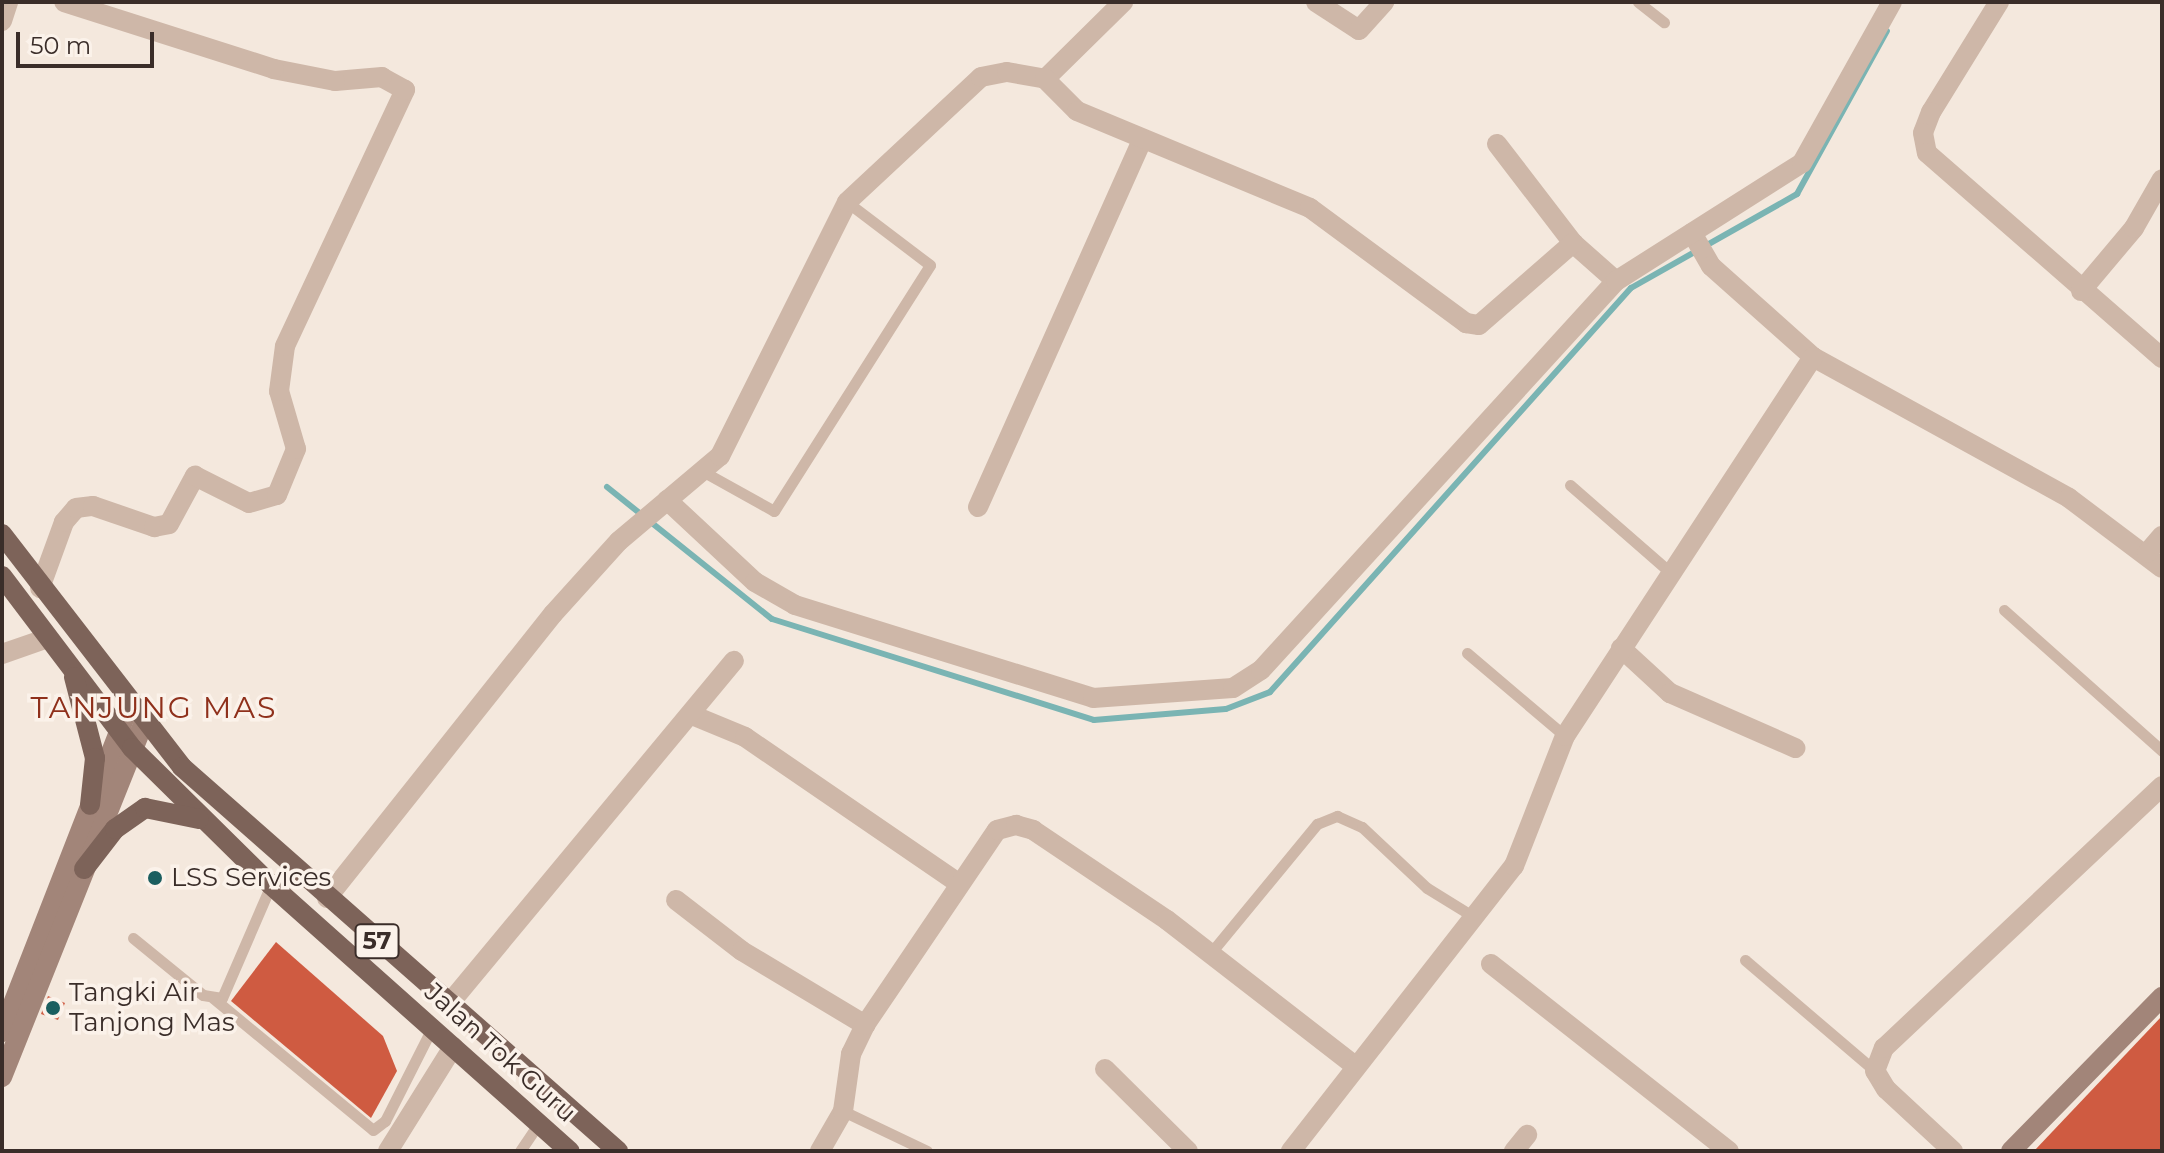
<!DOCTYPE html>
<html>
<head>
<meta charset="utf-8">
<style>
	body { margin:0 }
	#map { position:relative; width:2164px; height:1153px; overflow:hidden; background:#f4e8dd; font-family:Montserrat,sans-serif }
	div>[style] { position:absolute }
	.stream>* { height:6px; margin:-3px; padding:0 3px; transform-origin:3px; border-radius:3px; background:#7ab4b3 }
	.building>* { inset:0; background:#cf5b41 }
	.service>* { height:11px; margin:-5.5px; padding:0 5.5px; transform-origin:5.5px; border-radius:5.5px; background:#ceb7a8 }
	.minor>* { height:20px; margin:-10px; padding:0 10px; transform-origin:10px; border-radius:10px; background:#ceb7a8 }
	.secondary>* { height:20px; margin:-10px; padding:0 10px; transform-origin:10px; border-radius:10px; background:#a28579 }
	.primary>* { height:20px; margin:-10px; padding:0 10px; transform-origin:10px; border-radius:10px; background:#7d6359 }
	.dots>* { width:22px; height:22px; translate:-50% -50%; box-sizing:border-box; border:4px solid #fbf2ea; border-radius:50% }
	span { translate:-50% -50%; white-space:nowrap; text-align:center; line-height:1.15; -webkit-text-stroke:7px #fbf2ea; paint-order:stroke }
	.shield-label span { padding:2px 6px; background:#fbf2ea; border:2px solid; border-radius:6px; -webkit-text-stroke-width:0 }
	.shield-label { font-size:24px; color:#3a2d29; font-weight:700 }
	.poi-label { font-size:26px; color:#3a2d29 }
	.left { translate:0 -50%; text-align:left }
	.street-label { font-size:26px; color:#3a2d29 }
	.quarter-label { font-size:30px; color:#8f301b; letter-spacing:2px }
	.frame { position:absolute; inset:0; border:4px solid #3a2d29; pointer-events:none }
	.scale { position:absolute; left:16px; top:32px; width:138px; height:36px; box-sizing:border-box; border:4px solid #3a2d29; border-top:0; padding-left:10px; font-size:24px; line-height:28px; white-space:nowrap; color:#3a2d29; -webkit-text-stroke:6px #fbf2ea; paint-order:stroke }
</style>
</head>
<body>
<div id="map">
	<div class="stream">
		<i style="left:607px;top:487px;width:211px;rotate:38.7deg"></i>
		<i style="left:772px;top:619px;width:337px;rotate:17.4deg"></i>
		<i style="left:1094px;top:720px;width:132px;rotate:-4.8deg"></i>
		<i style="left:1226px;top:709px;width:47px;rotate:-21.1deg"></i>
		<i style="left:1270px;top:692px;width:542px;rotate:-48.22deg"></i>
		<i style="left:1631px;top:288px;width:191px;rotate:-29.5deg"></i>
		<i style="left:1797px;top:194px;width:186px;rotate:-61.1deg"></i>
	</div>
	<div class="building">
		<i style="clip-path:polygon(276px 942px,383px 1036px,397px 1071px,371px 1118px,231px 1001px)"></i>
		<i style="clip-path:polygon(48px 996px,65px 1003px,58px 1020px,41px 1014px)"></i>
		<i style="clip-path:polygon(2162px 1016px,2162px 1151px,2034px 1151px)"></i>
	</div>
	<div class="service">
		<i style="left:1638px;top:2px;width:33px;rotate:38deg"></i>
		<i style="left:704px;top:472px;width:80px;rotate:29.1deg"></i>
		<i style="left:774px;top:511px;width:291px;rotate:-57.6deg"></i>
		<i style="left:930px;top:265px;width:104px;rotate:-142.8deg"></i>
		<i style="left:1570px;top:485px;width:135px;rotate:41.1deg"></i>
		<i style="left:2004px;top:610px;width:212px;rotate:41.7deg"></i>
		<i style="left:1467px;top:653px;width:128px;rotate:40.3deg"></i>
		<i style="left:133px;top:938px;width:90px;rotate:39.2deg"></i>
		<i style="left:203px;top:995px;width:19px;rotate:9deg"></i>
		<i style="left:222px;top:998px;width:123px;rotate:-66.6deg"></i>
		<i style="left:1209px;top:955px;width:170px;rotate:-50.5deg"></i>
		<i style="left:1317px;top:824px;width:22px;rotate:-22deg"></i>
		<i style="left:1337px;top:816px;width:27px;rotate:24deg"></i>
		<i style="left:1362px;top:827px;width:89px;rotate:43.2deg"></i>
		<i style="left:1427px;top:888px;width:55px;rotate:31.7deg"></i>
		<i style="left:1745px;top:960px;width:171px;rotate:40.5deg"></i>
		<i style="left:213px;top:998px;width:207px;rotate:39.5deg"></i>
		<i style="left:373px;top:1130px;width:15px;rotate:-37deg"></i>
		<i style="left:385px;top:1121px;width:104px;rotate:-63.2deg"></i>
		<i style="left:843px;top:1111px;width:93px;rotate:25.5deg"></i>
		<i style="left:520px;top:1151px;width:34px;rotate:-56deg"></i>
	</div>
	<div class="minor">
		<i style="left:1316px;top:2px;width:51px;rotate:33.1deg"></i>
		<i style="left:1359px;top:30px;width:38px;rotate:-48deg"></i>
		<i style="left:1999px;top:2px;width:129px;rotate:121.7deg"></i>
		<i style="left:1931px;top:112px;width:22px;rotate:111deg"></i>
		<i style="left:1923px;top:133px;width:20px;rotate:79deg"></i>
		<i style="left:1927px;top:153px;width:312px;rotate:41.1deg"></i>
		<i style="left:2px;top:21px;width:20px;rotate:-72deg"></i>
		<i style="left:1045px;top:79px;width:110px;rotate:-44.6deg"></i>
		<i style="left:1497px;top:144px;width:125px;rotate:52.5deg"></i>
		<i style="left:1573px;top:243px;width:57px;rotate:41.5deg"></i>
		<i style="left:1692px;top:233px;width:38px;rotate:60deg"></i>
		<i style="left:1711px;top:266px;width:137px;rotate:41.7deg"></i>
		<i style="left:1813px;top:357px;width:292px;rotate:28.8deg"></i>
		<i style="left:2069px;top:498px;width:116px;rotate:37deg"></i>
		<i style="left:2081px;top:291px;width:82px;rotate:-49.9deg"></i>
		<i style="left:2134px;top:228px;width:56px;rotate:-60.3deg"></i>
		<i style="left:667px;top:500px;width:120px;rotate:43deg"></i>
		<i style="left:755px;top:582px;width:46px;rotate:29.9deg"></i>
		<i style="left:795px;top:605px;width:312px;rotate:17.3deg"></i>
		<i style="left:1093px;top:698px;width:140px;rotate:-4.1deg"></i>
		<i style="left:1233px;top:688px;width:33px;rotate:-33deg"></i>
		<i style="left:1261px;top:670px;width:527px;rotate:-47.62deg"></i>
		<i style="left:1616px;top:281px;width:220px;rotate:-32.4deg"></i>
		<i style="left:1802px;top:163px;width:184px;rotate:-60.8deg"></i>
		<i style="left:978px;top:507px;width:401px;rotate:-65.9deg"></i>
		<i style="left:2147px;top:553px;width:23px;rotate:-49deg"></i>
		<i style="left:40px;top:588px;width:70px;rotate:-70deg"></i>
		<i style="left:64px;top:522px;width:18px;rotate:-49deg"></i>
		<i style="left:76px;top:508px;width:17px;rotate:-7deg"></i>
		<i style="left:93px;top:506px;width:65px;rotate:19deg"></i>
		<i style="left:154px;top:527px;width:15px;rotate:-11deg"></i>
		<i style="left:169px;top:524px;width:55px;rotate:-61.6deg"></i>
		<i style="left:195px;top:476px;width:60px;rotate:26.6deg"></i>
		<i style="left:249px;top:503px;width:29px;rotate:-16deg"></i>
		<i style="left:277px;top:495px;width:50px;rotate:-67.6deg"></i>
		<i style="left:296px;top:449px;width:60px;rotate:-106.3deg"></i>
		<i style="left:279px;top:391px;width:45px;rotate:-82.4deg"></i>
		<i style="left:285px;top:346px;width:283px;rotate:-64.9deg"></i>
		<i style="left:405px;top:90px;width:26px;rotate:-151deg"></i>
		<i style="left:382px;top:77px;width:47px;rotate:175.1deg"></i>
		<i style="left:335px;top:81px;width:62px;rotate:-168.9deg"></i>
		<i style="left:274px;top:69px;width:220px;rotate:-162.3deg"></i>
		<i style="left:1621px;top:648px;width:67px;rotate:42.6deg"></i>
		<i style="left:1670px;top:693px;width:137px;rotate:23.7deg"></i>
		<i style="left:2px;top:654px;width:49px;rotate:-19.2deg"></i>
		<i style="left:692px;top:715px;width:57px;rotate:22.5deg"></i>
		<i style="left:745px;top:737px;width:258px;rotate:34.4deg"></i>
		<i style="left:327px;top:898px;width:363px;rotate:-51.5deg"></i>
		<i style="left:553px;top:614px;width:98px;rotate:-47.9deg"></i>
		<i style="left:619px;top:541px;width:132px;rotate:-40.1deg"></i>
		<i style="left:720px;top:456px;width:284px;rotate:-63.4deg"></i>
		<i style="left:847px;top:202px;width:183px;rotate:-43deg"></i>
		<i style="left:981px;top:77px;width:26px;rotate:-11deg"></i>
		<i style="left:1007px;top:72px;width:39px;rotate:10deg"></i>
		<i style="left:1045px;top:79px;width:45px;rotate:45deg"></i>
		<i style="left:1077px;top:111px;width:252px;rotate:22.6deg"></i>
		<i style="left:1310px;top:208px;width:194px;rotate:36.4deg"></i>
		<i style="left:1466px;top:323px;width:13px;rotate:9deg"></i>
		<i style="left:1479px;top:325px;width:125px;rotate:-41.1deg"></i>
		<i style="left:676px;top:900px;width:83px;rotate:37.7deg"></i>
		<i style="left:742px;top:951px;width:144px;rotate:31deg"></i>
		<i style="left:1491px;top:964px;width:303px;rotate:38.2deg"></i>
		<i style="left:449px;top:1004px;width:446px;rotate:-50.3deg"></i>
		<i style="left:1105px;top:1069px;width:117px;rotate:44.7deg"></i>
		<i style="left:388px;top:1151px;width:123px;rotate:-58deg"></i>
		<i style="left:820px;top:1151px;width:46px;rotate:-60.1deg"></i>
		<i style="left:843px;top:1111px;width:58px;rotate:-82deg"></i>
		<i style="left:851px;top:1054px;width:32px;rotate:-64deg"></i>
		<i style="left:865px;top:1025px;width:235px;rotate:-55.9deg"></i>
		<i style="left:997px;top:830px;width:20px;rotate:-15deg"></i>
		<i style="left:1016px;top:825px;width:18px;rotate:16deg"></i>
		<i style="left:1033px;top:830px;width:161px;rotate:33.9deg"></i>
		<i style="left:1167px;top:920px;width:238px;rotate:37.8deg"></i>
		<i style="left:1291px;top:1151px;width:362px;rotate:-52deg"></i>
		<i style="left:1514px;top:866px;width:140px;rotate:-68.6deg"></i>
		<i style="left:1565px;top:736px;width:453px;rotate:-56.8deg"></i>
		<i style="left:1514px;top:1151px;width:21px;rotate:-51deg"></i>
		<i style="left:1953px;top:1151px;width:91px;rotate:-137.2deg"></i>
		<i style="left:1886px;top:1089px;width:21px;rotate:-121deg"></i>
		<i style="left:1875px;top:1071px;width:25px;rotate:-69deg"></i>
		<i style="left:1884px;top:1048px;width:382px;rotate:-43.3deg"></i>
	</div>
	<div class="secondary">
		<i style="left:2px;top:1032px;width:350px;rotate:-68.7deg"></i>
		<i style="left:2px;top:1077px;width:380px;rotate:-68.2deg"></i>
		<i style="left:2011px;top:1151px;width:216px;rotate:-45.6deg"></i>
	</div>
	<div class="primary">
		<i style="left:2px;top:534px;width:294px;rotate:52.3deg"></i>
		<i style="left:182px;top:767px;width:581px;rotate:41.37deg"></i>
		<i style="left:2px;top:576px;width:216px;rotate:52.9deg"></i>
		<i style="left:132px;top:748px;width:195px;rotate:44.6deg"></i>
		<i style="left:271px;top:885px;width:400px;rotate:41.7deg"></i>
		<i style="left:74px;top:677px;width:84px;rotate:75.5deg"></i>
		<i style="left:95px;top:758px;width:47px;rotate:96.1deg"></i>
		<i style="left:84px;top:869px;width:51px;rotate:-52.2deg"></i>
		<i style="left:115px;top:829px;width:37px;rotate:-35deg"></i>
		<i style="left:145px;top:808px;width:55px;rotate:11.5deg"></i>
	</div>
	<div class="dots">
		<i style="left:155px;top:878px;background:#1b5e5f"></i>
		<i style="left:53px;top:1008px;background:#1b5e5f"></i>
	</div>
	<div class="shield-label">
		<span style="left:377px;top:941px">57</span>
	</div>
	<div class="poi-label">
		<span class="left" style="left:171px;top:878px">LSS Services</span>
		<span class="left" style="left:69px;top:1008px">Tangki Air<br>Tanjong Mas</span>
	</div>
	<div class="street-label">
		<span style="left:500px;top:1053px;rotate:42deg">Jalan Tok Guru</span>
	</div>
	<div class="quarter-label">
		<span style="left:154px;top:708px">TANJUNG MAS</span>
	</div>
	<div class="frame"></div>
	<div class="scale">50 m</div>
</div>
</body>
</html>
